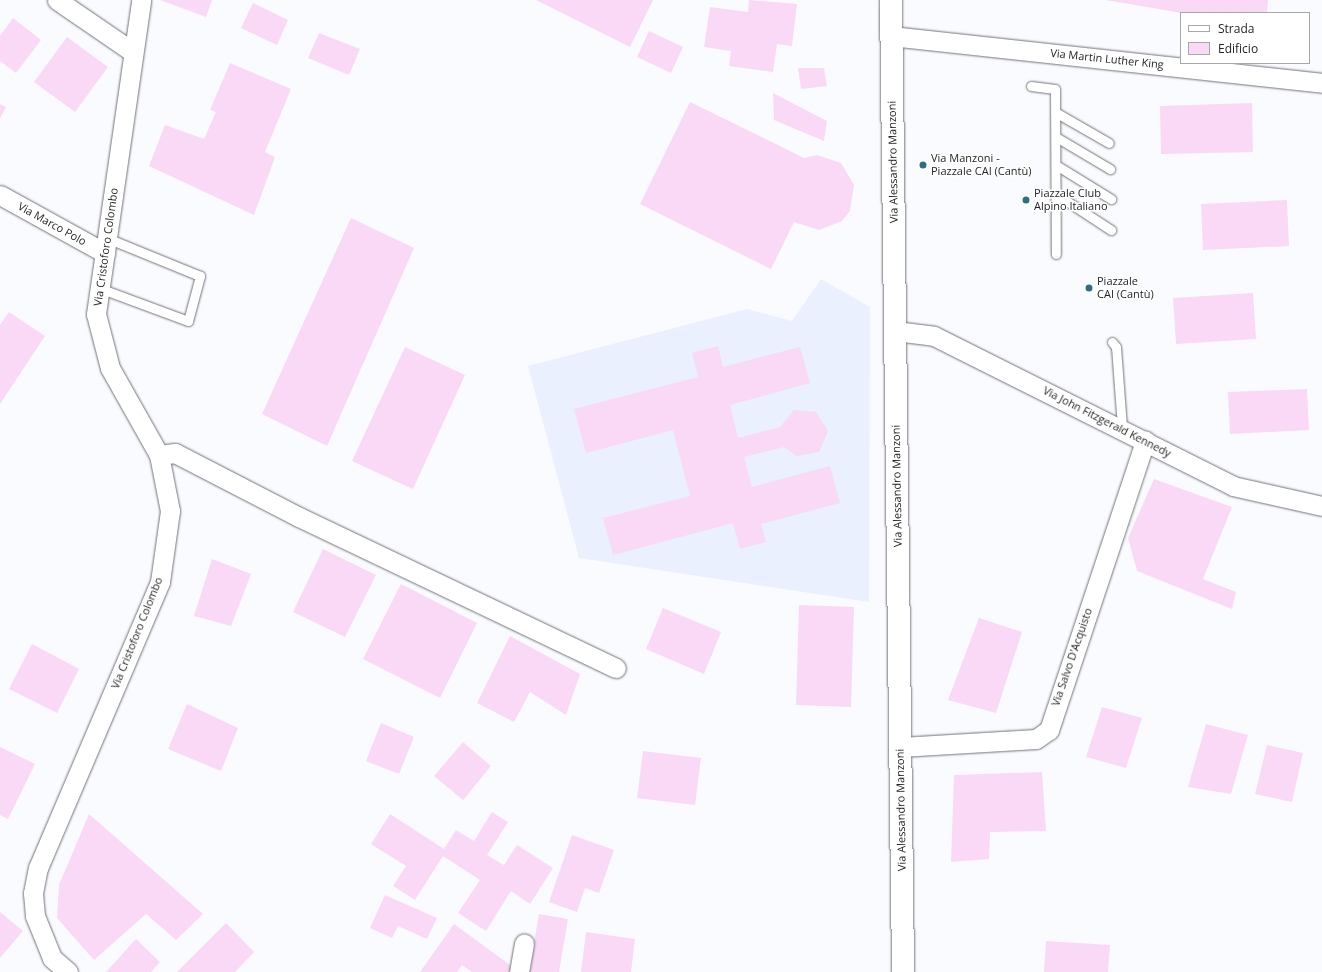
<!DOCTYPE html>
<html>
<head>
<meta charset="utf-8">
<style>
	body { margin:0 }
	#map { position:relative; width:1322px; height:972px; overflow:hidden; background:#f9fbff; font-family:"Open Sans",sans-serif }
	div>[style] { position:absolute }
	.built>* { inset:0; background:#eaf0fd }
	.building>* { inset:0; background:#f9d9f5 }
	.roads { filter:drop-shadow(0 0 1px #717379) drop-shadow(0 0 1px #717379) }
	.service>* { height:9px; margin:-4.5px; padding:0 4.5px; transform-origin:4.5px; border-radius:4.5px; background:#fff }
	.minor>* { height:19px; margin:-9.5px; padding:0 9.5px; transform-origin:9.5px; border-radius:9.5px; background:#fff }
	.secondary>* { height:22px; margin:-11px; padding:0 11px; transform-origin:11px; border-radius:11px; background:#fff }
	.dots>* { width:11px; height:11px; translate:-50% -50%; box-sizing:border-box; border:2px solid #fff; border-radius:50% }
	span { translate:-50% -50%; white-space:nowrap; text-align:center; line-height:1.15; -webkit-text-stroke:3px #fff; paint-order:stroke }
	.street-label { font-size:11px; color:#242527 }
	.poi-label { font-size:11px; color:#242527 }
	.left { translate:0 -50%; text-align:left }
	.legend { position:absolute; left:1180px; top:12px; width:130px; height:52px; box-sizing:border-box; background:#fff; border:1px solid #a7a8a9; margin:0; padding:5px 7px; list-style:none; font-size:12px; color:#242527 }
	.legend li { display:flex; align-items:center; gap:8px; height:20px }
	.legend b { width:20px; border:1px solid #a7a8a9 }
</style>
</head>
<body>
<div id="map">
	<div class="built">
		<i style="clip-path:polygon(821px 279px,870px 307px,869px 602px,579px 558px,528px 366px,747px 309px,792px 321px)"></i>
	</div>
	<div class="building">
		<i style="clip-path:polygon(160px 0,212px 0,206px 17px)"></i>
		<i style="clip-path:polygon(536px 0,653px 0,630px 47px)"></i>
		<i style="clip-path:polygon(749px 0,797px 4px,792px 46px,777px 44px,773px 72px,729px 66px,731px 51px,704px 47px,710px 7px,748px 12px)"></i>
		<i style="clip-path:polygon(1106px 0,1268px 0,1267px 13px,1182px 13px)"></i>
		<i style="clip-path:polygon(253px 3px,288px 20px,277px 45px,241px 28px)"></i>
		<i style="clip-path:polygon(13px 18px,41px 40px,16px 73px,0 61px,0 36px)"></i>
		<i style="clip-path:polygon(649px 31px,683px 47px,671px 73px,637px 57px)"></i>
		<i style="clip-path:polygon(319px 33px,360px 49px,349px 75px,308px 58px)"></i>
		<i style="clip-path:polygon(67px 37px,108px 67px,75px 112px,34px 82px)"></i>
		<i style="clip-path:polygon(230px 63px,291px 89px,265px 152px,275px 157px,254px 215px,149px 166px,165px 125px,204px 139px,216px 112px,210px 110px)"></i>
		<i style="clip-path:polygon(798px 68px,824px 68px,827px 86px,801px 89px)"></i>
		<i style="clip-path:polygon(773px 93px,827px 121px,824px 141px,774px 120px)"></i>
		<i style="clip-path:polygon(690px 102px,804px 158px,817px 155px,841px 163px,854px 185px,850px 211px,842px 221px,819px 230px,794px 222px,771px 269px,640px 204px)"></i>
		<i style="clip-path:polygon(1252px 103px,1253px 152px,1161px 154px,1160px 106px)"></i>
		<i style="clip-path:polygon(0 104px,6px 107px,0 118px)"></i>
		<i style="clip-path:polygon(1287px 200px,1289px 246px,1203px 250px,1201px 204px)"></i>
		<i style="clip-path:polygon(351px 218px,414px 248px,327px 446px,262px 414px)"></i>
		<i style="clip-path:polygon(1253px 293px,1256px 339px,1176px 344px,1173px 298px)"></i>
		<i style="clip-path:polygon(9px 312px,45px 336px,0 404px,0 325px)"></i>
		<i style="clip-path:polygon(718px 346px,723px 367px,800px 347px,810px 383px,730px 405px,738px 438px,780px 427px,794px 410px,816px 412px,828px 431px,819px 452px,797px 456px,784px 447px,744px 457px,752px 487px,830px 466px,840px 503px,761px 524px,766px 542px,740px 549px,733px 523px,613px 555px,603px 518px,690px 496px,673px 430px,586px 453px,574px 409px,698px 377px,692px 353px)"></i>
		<i style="clip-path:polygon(405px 347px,465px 375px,413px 489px,352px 461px)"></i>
		<i style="clip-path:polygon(1307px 389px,1309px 430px,1230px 434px,1228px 392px)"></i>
		<i style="clip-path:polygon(1154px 479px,1232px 507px,1203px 579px,1236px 592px,1232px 609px,1137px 571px,1128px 538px)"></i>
		<i style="clip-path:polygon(323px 549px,376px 575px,345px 637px,293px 612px)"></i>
		<i style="clip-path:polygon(212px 559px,251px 574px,231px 626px,194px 616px)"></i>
		<i style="clip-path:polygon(401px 584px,477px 623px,440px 698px,363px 659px)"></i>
		<i style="clip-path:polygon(799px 605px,854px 607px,851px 707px,796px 705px)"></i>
		<i style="clip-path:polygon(663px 608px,721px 632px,704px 674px,646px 649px)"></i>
		<i style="clip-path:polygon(979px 618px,1022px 632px,996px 713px,948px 700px)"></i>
		<i style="clip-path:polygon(510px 636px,580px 674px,566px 715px,530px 692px,514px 722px,477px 703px)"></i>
		<i style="clip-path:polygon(32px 644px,79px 669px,57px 713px,9px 689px)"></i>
		<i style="clip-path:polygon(187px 704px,238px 728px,221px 771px,168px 749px)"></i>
		<i style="clip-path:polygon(1102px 707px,1142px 718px,1126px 768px,1086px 757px)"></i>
		<i style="clip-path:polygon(381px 723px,414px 737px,399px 774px,366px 761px)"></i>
		<i style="clip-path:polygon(1206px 724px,1248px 735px,1231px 794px,1188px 787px)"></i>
		<i style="clip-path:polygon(463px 742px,491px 766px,463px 800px,434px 776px)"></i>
		<i style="clip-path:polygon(1267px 745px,1303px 753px,1292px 802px,1255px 794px)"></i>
		<i style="clip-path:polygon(0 747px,35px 764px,8px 819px,0 815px)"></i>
		<i style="clip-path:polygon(643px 751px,701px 758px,695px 805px,637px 798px)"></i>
		<i style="clip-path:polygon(1042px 772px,1046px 831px,990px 832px,989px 859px,951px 862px,954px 775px)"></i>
		<i style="clip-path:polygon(492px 812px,508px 822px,487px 855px,504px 865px,517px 845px,553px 868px,530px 904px,511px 891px,486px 931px,458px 913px,480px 880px,443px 856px,415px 900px,393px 886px,406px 866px,371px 844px,390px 814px,444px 849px,456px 830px,474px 841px)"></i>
		<i style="clip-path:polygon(89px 814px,203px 914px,176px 940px,146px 914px,94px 960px,57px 918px,59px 885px)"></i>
		<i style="clip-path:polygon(572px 835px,614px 850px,599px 893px,585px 888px,577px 912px,549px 902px)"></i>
		<i style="clip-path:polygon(385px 895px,437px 918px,427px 939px,398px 926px,392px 938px,370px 928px)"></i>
		<i style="clip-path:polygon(0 912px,23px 931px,0 958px)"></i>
		<i style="clip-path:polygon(539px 914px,568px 919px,559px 972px,529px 972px)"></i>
		<i style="clip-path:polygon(226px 923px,254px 952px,235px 972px,177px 972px)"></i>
		<i style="clip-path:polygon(454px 924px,517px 970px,515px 972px,472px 972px,462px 965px,457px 972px,420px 972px)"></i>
		<i style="clip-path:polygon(586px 932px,635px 939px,631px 972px,581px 972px)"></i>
		<i style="clip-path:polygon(136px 939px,160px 962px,151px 972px,106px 972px)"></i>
		<i style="clip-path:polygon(1046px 941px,1110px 945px,1108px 972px,1044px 972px)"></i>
	</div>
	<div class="roads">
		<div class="service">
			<i style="left:1031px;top:86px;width:24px;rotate:7deg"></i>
			<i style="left:1055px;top:89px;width:165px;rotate:89.7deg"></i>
			<i style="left:1055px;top:112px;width:62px;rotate:29.9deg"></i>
			<i style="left:1056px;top:137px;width:63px;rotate:30.7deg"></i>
			<i style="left:1056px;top:165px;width:65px;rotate:31.7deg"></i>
			<i style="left:1056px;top:194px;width:66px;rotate:33.2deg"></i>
			<i style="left:99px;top:288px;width:95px;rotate:20.3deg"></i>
			<i style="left:188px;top:321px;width:47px;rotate:-75.1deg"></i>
			<i style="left:200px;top:276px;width:100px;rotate:-157.8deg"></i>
			<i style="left:1112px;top:342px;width:6px;rotate:51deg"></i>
			<i style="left:1116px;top:347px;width:80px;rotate:85.7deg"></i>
		</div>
		<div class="minor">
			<i style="left:57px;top:0;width:92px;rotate:34.4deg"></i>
			<i style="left:891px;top:36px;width:434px;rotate:6.2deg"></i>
			<i style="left:0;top:195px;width:120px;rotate:28.9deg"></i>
			<i style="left:895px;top:331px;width:39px;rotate:7deg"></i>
			<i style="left:934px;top:336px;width:335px;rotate:26.6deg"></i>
			<i style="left:1233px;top:486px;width:91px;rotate:12.7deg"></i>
			<i style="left:159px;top:455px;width:16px;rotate:-7deg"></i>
			<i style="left:175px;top:453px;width:140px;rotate:27.3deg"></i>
			<i style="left:299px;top:517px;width:351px;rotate:25.5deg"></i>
			<i style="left:900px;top:747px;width:136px;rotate:-3.4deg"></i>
			<i style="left:1036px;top:739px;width:16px;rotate:-35deg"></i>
			<i style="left:1049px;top:730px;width:305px;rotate:-71.6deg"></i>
			<i style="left:68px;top:972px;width:21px;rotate:-139deg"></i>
			<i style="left:52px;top:958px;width:45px;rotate:-112deg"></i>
			<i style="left:35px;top:916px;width:23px;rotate:-95deg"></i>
			<i style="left:33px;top:893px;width:25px;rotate:-79deg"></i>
			<i style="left:38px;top:868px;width:311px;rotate:-66.9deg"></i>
			<i style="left:160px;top:582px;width:72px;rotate:-82deg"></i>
			<i style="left:170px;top:511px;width:57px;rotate:-101.1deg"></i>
			<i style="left:159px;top:455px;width:100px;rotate:-119.4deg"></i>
			<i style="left:110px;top:368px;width:56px;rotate:-104.5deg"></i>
			<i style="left:96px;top:314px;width:317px;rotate:-81.8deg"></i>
			<i style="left:519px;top:972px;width:29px;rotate:-80deg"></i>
		</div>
		<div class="secondary">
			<i style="left:891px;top:0;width:972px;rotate:89.29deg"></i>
		</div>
	</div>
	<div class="dots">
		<i style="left:923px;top:165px;background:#2d6e81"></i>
		<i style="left:1026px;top:200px;background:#2d6e81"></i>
		<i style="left:1089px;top:288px;background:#2d6e81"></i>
	</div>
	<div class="street-label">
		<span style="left:1107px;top:59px;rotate:6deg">Via Martin Luther King</span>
		<span style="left:893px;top:162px;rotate:-91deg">Via Alessandro Manzoni</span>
		<span style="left:52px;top:224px;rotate:29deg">Via Marco Polo</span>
		<span style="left:106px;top:247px;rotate:-82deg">Via Cristoforo Colombo</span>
		<span style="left:1107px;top:422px;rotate:27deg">Via John Fitzgerald Kennedy</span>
		<span style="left:897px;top:486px;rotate:-91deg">Via Alessandro Manzoni</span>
		<span style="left:137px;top:633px;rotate:-68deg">Via Cristoforo Colombo</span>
		<span style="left:1072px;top:657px;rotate:-71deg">Via Salvo D'Acquisto</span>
		<span style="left:901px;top:810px;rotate:-91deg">Via Alessandro Manzoni</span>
	</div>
	<div class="poi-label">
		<span class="left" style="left:931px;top:165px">Via Manzoni -<br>Piazzale CAI (Cantù)</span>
		<span class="left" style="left:1034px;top:200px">Piazzale Club<br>Alpino Italiano</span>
		<span class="left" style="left:1097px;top:288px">Piazzale<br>CAI (Cantù)</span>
	</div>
	<ul class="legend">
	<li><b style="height:5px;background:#fff"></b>Strada</li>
	<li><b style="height:11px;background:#f9d9f5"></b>Edificio</li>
	</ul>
</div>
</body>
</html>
